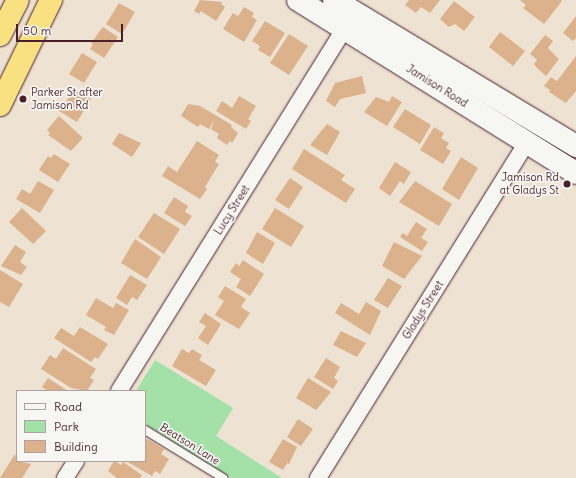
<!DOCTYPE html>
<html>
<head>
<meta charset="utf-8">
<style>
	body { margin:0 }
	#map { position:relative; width:576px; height:478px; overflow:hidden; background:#eee2d3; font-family:Delius,sans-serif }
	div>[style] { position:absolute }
	.green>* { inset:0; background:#a3e1a9 }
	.building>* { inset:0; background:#dbb28c }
	.roads { filter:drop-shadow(0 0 1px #4a1f2b) drop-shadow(0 0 1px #4a1f2b) }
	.service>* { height:8px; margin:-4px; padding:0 4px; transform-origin:4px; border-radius:4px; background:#f6f6f2 }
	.minor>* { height:16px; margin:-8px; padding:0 8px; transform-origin:8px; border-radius:8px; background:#f6f6f2 }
	.secondary>* { height:22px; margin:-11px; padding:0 11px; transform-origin:11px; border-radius:11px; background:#f6f6f2 }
	.trunk>* { height:22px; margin:-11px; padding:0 11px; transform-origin:11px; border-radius:11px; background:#f9e181 }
	.dots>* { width:11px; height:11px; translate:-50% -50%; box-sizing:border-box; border:2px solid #f6f6f2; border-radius:50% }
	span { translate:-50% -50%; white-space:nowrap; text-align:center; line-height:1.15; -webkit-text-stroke:3.5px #f6f6f2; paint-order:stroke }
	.street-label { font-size:11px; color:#4a1f2b }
	.poi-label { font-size:11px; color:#4a1f2b }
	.left { translate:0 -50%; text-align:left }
	.right { translate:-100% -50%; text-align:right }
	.legend { position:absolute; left:16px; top:390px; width:130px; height:72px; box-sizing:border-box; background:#f6f6f2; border:1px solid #b1a0a2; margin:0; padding:5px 7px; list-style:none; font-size:12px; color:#4a1f2b }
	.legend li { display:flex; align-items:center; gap:8px; height:20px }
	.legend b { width:20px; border:1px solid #b1a0a2 }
	.scale { position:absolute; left:16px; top:24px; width:107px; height:18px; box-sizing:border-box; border:2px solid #4a1f2b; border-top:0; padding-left:5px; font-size:12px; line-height:14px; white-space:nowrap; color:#4a1f2b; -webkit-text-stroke:3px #f6f6f2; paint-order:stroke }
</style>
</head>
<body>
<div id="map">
	<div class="green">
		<i style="clip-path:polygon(155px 360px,233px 408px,216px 436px,282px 478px,231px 478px,145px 424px,145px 391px,136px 391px)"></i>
	</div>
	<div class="building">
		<i style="clip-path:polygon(200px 0,222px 2px,221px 4px,225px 7px,216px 21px,201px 11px,199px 14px,194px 11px)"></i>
		<i style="clip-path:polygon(409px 0,440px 0,430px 13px,421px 7px,416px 13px,405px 5px)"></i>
		<i style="clip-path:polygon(520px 0,561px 0,562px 1px,544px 24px,523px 8px,526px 5px)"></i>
		<i style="clip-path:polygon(454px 1px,475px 17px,464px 31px,455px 24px,449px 27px,440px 19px)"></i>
		<i style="clip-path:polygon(119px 3px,135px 12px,122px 34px,106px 24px)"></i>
		<i style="clip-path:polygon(244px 7px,254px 13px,252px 17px,257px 20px,244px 42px,223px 29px,233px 13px,238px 16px)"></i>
		<i style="clip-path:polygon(576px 16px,576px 38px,573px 41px,563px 33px)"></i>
		<i style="clip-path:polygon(265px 21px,285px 33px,270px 57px,258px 50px,260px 46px,252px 41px)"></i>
		<i style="clip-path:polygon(103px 27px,118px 37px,104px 58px,90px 49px,93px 44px,91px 43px)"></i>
		<i style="clip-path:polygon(500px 32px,525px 51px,513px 66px,489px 47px)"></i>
		<i style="clip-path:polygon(289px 34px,308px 46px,289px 75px,270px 63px)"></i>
		<i style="clip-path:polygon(545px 35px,553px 41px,548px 48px,559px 59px,546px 76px,538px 69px,534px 64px,537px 60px,530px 54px)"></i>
		<i style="clip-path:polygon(82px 53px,97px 62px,84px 83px,69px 74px)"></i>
		<i style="clip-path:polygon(576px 56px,576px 91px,566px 103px,549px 92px,550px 90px,544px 86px,551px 77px,557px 81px)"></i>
		<i style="clip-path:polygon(362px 76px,366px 93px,340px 99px,335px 107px,326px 101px,335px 83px)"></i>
		<i style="clip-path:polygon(75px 89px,91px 99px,77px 122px,59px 111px)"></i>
		<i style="clip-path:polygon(239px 96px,256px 106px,248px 119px,251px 121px,246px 129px,216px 111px,222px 101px,232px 108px)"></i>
		<i style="clip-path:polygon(392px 96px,402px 102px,387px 126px,364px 112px,376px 97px,389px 102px)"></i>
		<i style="clip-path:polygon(188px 104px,200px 106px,232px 125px,231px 127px,238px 133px,232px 143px,230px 141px,227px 145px,217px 138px,219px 134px,211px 129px,215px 119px,209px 129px,200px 124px,198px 127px,181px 116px)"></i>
		<i style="clip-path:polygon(405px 109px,431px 125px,420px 144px,393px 127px)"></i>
		<i style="clip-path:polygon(59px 116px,83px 138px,71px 151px,48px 135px,50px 133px,47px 130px)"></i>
		<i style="clip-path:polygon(327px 124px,340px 132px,327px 155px,310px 145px)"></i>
		<i style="clip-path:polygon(434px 127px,444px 133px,441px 138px,449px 143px,446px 148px,451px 151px,443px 164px,420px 150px)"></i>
		<i style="clip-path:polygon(119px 133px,141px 143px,132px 157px,112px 144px)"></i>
		<i style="clip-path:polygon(197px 141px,219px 155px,215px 162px,219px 164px,205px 187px,207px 189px,200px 199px,162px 176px,168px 166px,177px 172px)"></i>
		<i style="clip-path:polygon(304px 149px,345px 175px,341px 180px,355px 189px,346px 203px,292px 169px)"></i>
		<i style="clip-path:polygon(54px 154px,70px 164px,58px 182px,39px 170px,48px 156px,51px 158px)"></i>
		<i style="clip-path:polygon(461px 157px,478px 168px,459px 200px,442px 189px)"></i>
		<i style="clip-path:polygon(395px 162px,411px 172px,404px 184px,400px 181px,390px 196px,379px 188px)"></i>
		<i style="clip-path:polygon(290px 178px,303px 187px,289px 209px,275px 200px)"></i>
		<i style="clip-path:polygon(38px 181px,54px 190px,40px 213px,16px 199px,22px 189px,30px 194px)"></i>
		<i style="clip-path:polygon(415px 181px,452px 204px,439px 226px,399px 202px)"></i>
		<i style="clip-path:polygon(174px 197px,188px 206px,185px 212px,192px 216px,185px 226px,164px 213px)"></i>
		<i style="clip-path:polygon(22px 208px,46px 231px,33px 244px,9px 222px)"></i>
		<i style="clip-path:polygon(275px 208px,304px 226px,291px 247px,262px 229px)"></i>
		<i style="clip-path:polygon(154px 213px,180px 229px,164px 254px,138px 237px)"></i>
		<i style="clip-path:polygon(416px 222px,427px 229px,421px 238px,428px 242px,422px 251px,400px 237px,403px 233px,407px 236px)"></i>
		<i style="clip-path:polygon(257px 232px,275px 243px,263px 264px,246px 253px)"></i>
		<i style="clip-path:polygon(135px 239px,161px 257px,147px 279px,121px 263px)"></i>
		<i style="clip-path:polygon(394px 242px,422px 256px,404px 279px,382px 266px)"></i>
		<i style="clip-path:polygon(15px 245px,26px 252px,20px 262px,27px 267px,21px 275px,1px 266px)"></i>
		<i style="clip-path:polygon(243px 260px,264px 274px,250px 296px,236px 287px,241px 279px,230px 272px,236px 263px,239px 266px)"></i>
		<i style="clip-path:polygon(0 270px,23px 284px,9px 307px,0 302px)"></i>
		<i style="clip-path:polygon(130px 275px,147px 285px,137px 300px,132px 297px,127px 305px,116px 298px)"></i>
		<i style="clip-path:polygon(388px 278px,402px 286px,388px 308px,374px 300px)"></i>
		<i style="clip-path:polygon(225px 286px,246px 299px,241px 307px,250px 313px,239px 329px,215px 315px,224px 301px,218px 297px)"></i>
		<i style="clip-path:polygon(96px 298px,113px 308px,116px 303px,129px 310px,114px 335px,104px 330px,106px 327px,86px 315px)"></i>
		<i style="clip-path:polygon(366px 302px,381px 311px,370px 335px,335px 313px,341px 303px,359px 314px)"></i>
		<i style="clip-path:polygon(205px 313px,221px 324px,208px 345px,198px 338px,206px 326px,199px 322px)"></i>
		<i style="clip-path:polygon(80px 327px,108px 344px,98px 359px,95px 357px,91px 362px,54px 338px,61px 328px,74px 336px)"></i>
		<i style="clip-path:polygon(341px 331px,366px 343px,357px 357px,333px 345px)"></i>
		<i style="clip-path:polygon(63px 348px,96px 369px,90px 378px,94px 380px,87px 391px,71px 388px,41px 369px,50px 355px,56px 359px)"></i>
		<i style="clip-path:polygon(182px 349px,189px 353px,192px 349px,202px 355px,199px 360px,216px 370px,206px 386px,172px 366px)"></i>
		<i style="clip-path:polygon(326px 358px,340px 367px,334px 378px,338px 381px,333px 389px,314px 377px)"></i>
		<i style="clip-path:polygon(48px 378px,68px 391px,48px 391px,42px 387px)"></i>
		<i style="clip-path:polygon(308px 378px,331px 392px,316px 410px,296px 398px)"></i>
		<i style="clip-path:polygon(298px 419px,313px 429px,301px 446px,287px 437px)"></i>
		<i style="clip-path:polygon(145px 438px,164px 449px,161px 454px,169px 459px,160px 474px,155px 471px,152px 476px,126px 461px,145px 461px)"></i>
		<i style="clip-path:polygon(283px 439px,297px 447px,289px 464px,287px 463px,283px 470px,269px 462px)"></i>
		<i style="clip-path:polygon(15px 454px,17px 461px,31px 464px,22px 478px,0 478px)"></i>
		<i style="clip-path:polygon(114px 461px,121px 465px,123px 462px,142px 475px,140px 478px,117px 478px,108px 471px)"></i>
	</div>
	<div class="roads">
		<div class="service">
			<i style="left:145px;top:430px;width:92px;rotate:31.6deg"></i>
		</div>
		<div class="minor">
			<i style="left:119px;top:391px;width:428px;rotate:-58.1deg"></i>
			<i style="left:65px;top:478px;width:20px;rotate:-57deg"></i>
			<i style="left:318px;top:478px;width:396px;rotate:-58.1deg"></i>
		</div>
		<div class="secondary">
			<i style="left:298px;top:0;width:327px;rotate:31.9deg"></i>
			<i style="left:334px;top:0;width:283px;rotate:31.1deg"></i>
		</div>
		<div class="trunk">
			<i style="left:0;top:35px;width:39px;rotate:-63deg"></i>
			<i style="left:0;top:105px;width:117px;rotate:-64.1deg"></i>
		</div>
	</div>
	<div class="dots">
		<i style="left:23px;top:99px;background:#4a1f2b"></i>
		<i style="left:567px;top:184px;background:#4a1f2b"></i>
	</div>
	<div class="street-label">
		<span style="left:437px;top:86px;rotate:32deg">Jamison Road</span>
		<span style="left:232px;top:210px;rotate:-58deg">Lucy Street</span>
		<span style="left:423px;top:310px;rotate:-58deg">Gladys Street</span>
		<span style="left:190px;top:444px;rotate:32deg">Beatson Lane</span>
	</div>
	<div class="poi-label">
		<span class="left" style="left:31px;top:99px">Parker St after<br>Jamison Rd</span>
		<span class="right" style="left:559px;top:184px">Jamison Rd<br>at Gladys St</span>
	</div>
	<ul class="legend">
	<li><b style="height:5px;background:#f6f6f2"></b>Road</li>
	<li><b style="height:11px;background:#a3e1a9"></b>Park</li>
	<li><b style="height:11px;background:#dbb28c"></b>Building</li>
	</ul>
	<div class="scale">50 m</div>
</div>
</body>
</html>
